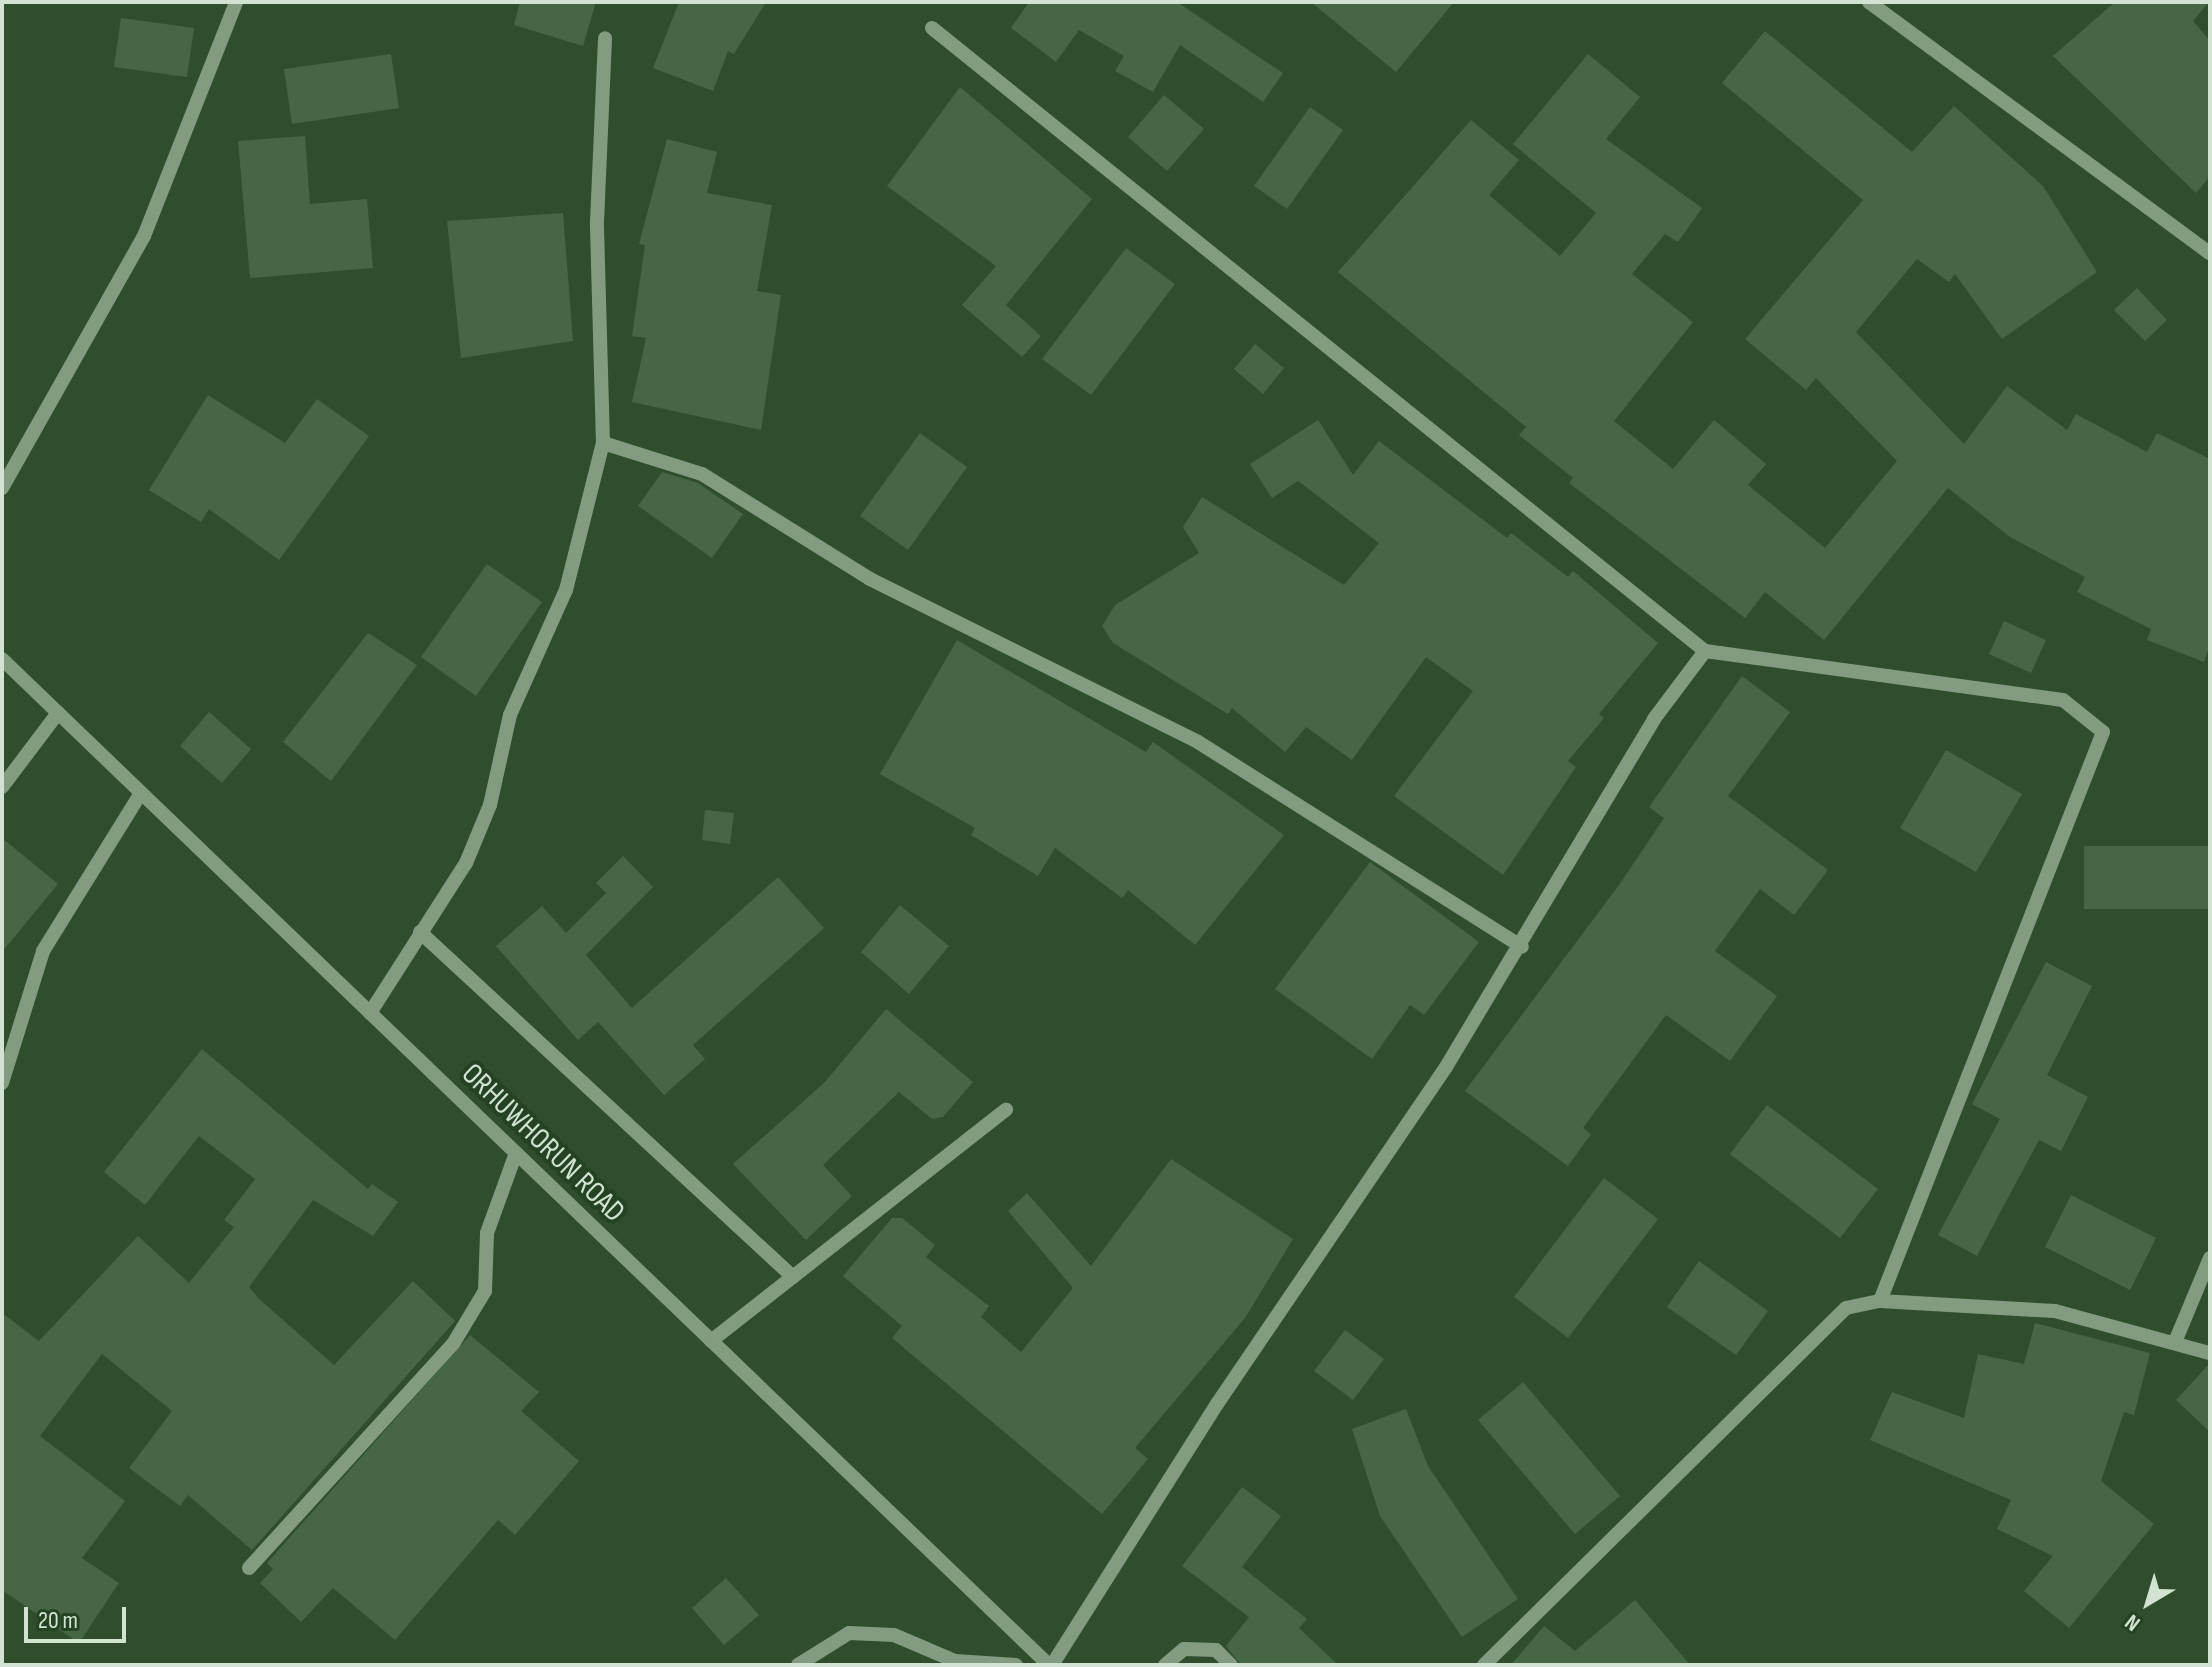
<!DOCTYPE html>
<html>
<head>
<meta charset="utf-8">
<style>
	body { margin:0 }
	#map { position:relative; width:2212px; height:1667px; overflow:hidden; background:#304e2e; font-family:"Sofia Sans Condensed",sans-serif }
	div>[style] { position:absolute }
	.building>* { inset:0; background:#476646 }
	.minor>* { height:14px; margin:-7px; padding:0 7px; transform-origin:7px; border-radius:7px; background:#839c81 }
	span { translate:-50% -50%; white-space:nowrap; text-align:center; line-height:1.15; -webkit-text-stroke:8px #254324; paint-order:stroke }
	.street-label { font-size:30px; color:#d2e4d1 }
	.frame { position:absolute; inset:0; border:4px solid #d2e4d1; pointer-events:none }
	.north { position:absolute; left:2108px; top:1563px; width:80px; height:80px; -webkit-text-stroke:6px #254324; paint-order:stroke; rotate:218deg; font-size:22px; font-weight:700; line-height:32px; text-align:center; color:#d2e4d1 }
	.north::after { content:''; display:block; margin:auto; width:28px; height:36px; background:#d2e4d1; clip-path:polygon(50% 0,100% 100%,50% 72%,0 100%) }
	.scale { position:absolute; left:24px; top:1607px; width:102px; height:36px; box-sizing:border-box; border:4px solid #d2e4d1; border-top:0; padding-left:10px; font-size:24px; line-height:28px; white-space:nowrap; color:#d2e4d1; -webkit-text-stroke:6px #254324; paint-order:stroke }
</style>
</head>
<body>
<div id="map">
	<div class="building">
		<i style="clip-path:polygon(520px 2px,596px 2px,583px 46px,514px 25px)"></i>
		<i style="clip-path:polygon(679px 2px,766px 2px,734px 54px,728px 51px,713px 91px,653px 68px)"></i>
		<i style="clip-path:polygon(1029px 2px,1177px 2px,1283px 73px,1263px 102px,1180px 45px,1153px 92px,1115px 71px,1124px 56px,1079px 30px,1056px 62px,1011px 28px)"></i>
		<i style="clip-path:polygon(1311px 2px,1454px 2px,1396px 72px)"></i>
		<i style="clip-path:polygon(2115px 2px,2209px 2px,2193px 21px,2210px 41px,2210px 176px,2196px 193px,2053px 56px)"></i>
		<i style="clip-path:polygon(121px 18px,194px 28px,187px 77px,114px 67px)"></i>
		<i style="clip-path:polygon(1765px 31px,1912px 152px,1954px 106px,2043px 186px,2097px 272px,2002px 339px,1955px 274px,1949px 282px,1917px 259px,1856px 332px,1964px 444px,2007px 386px,2067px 430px,2076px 414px,2147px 452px,2157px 433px,2210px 459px,2210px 644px,2204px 662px,2147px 640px,2151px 629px,2077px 592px,2085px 577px,2010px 537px,1948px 488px,1824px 640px,1765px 592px,1745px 618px,1569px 483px,1573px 478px,1519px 435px,1526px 427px,1338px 272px,1471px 120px,1519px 160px,1489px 195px,1560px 256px,1596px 213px,1513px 144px,1588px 54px,1640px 97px,1606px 139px,1702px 208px,1678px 242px,1665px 234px,1632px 274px,1693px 322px,1614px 421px,1673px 469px,1714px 420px,1766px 464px,1748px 485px,1825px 548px,1897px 461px,1816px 378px,1806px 390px,1745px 339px,1863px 200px,1722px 83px)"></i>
		<i style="clip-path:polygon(391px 54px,399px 108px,292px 124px,284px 69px)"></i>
		<i style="clip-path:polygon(960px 87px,1092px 199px,1006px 305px,1041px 336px,1022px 357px,962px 305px,996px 266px,887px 186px)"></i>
		<i style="clip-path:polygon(1164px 95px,1204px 129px,1167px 171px,1128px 137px)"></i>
		<i style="clip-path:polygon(1310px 107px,1343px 130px,1287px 209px,1254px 186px)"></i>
		<i style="clip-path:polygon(305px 136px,310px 204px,367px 199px,373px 268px,250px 278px,238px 141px)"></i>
		<i style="clip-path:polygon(667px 139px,717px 152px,707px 193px,772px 205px,757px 291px,781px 295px,761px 430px,632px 402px,646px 338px,632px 336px,645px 245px,639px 244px)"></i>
		<i style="clip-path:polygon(563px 213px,573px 341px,461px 358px,447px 221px)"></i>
		<i style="clip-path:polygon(1126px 248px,1175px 284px,1091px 395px,1042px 359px)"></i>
		<i style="clip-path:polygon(2137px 288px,2167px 320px,2145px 341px,2114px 310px)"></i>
		<i style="clip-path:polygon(1255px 344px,1284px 368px,1263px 394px,1234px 369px)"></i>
		<i style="clip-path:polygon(208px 395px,285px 443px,317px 399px,369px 436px,279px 560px,209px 509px,201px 522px,149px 490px)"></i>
		<i style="clip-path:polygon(1318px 420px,1353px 475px,1379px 441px,1507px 538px,1511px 533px,1568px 577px,1573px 571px,1658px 643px,1599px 714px,1604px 718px,1568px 761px,1576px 767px,1503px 875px,1394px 796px,1473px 691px,1426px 657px,1352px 760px,1306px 727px,1285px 752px,1232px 708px,1228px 714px,1113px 643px,1102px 626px,1115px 605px,1199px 553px,1183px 527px,1202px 497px,1344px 585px,1379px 543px,1298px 481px,1272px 498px,1250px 464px)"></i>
		<i style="clip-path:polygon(920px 433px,967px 467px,908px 550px,860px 516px)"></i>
		<i style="clip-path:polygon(662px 472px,698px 483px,743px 514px,712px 558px,638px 506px)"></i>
		<i style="clip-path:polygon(487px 564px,542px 602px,476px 696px,421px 657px)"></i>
		<i style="clip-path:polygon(2004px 621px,2046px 640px,2031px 673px,1989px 654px)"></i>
		<i style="clip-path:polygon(368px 633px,417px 665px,331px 781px,283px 742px)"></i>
		<i style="clip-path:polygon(957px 640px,1146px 752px,1153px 742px,1284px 835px,1195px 945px,1128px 890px,1122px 898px,1055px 848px,1038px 876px,971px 835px,975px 828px,880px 774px)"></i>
		<i style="clip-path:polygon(1742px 676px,1790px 712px,1728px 796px,1828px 870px,1794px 915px,1760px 889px,1715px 951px,1777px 996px,1730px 1061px,1666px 1015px,1583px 1128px,1591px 1134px,1568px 1166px,1465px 1091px,1619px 885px,1664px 818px,1649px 807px)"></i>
		<i style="clip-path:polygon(209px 712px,251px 749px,222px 783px,180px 746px)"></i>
		<i style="clip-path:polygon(1946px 750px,2022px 794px,1976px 872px,1900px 828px)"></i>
		<i style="clip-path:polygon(705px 810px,734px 813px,730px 844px,702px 840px)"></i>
		<i style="clip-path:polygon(2px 838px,58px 884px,2px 952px)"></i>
		<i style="clip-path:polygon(2084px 846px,2210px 846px,2210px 909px,2084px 909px)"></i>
		<i style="clip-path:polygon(623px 856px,653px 887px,586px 955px,632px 1008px,778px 877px,824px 928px,693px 1045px,705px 1059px,664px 1095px,598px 1022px,578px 1040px,496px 946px,542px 906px,566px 933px,606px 893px,596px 883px)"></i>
		<i style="clip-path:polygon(1370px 862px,1479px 942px,1424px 1015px,1410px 1005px,1372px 1059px,1275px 989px)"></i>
		<i style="clip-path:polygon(900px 905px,949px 946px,909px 994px,861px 952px)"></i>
		<i style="clip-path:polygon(2046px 962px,2092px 986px,2047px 1075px,2088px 1097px,2061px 1151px,2039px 1140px,1977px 1256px,1938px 1235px,2000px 1119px,1972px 1104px)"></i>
		<i style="clip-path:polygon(886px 1009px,973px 1082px,943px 1117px,932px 1119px,899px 1092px,823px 1165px,852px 1196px,806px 1240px,733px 1164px,825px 1082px)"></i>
		<i style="clip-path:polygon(202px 1049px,368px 1189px,372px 1184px,398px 1202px,373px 1236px,313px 1200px,249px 1287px,258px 1298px,334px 1365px,413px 1281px,455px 1321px,252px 1550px,188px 1495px,180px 1506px,129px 1468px,172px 1411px,102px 1354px,40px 1436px,125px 1501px,82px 1558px,119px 1583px,79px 1643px,2px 1590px,2px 1313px,39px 1341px,138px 1236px,189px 1283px,234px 1227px,224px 1220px,255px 1179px,199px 1136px,145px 1205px,104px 1172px)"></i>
		<i style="clip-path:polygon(1767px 1105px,1878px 1189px,1840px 1238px,1730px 1154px)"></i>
		<i style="clip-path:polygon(1171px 1159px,1293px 1239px,1245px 1318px,1135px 1448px,1148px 1459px,1102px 1514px,892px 1338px,902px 1326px,843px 1276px,892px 1218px,902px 1218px,935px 1245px,926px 1257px,989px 1306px,981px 1317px,1021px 1352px,1073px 1288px,1008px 1211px,1027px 1193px,1091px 1266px)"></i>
		<i style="clip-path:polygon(1604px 1178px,1658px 1219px,1568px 1338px,1514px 1297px)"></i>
		<i style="clip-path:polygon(2071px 1195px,2156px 1238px,2130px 1290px,2045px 1247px)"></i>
		<i style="clip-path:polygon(1699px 1261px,1768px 1311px,1736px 1355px,1667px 1307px)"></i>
		<i style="clip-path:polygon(2035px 1323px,2150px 1353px,2134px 1415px,2124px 1412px,2101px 1481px,2154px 1524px,2069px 1628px,2024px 1591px,2053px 1556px,1997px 1529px,2011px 1500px,1870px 1440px,1892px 1392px,1964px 1418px,1978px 1354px,2024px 1364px)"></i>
		<i style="clip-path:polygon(1345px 1330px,1384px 1359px,1353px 1400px,1314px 1371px)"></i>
		<i style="clip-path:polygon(470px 1335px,539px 1392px,521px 1411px,579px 1461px,515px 1535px,498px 1520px,395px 1640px,333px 1588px,301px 1622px,260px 1583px,273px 1569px,267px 1563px)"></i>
		<i style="clip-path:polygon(2210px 1363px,2210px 1432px,2176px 1400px)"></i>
		<i style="clip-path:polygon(1523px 1382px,1620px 1496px,1575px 1534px,1478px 1420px)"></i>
		<i style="clip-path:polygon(1406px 1409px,1428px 1466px,1518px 1599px,1462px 1637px,1380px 1516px,1352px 1429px)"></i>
		<i style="clip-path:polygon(1242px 1487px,1281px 1516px,1242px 1567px,1307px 1619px,1299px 1628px,1338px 1665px,1241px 1665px,1226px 1646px,1249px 1617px,1182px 1566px)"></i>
		<i style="clip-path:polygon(726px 1578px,759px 1615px,724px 1645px,692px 1608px)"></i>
		<i style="clip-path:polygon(1635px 1600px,1690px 1665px,1511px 1665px,1544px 1626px,1575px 1651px)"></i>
	</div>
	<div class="minor">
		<i style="left:1869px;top:2px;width:423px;rotate:36.4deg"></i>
		<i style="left:932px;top:28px;width:993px;rotate:38.87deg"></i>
		<i style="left:1705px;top:651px;width:361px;rotate:7.8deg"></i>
		<i style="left:2063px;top:700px;width:51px;rotate:38.7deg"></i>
		<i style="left:2103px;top:732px;width:611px;rotate:111.4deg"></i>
		<i style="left:603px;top:443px;width:104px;rotate:17.4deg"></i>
		<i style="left:702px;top:474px;width:198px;rotate:32deg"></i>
		<i style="left:870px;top:579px;width:366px;rotate:26.4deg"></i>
		<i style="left:1198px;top:742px;width:383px;rotate:32.3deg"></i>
		<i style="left:2px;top:488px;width:289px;rotate:-60.6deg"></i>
		<i style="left:144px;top:236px;width:251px;rotate:-68.5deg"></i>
		<i style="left:2px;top:659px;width:1452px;rotate:43.86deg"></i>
		<i style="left:2px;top:787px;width:93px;rotate:-52.9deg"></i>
		<i style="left:420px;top:932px;width:508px;rotate:42.77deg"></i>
		<i style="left:370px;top:1013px;width:178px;rotate:-57.4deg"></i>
		<i style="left:466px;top:863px;width:63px;rotate:-67.5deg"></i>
		<i style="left:490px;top:805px;width:92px;rotate:-77.5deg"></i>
		<i style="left:510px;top:715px;width:137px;rotate:-65.9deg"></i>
		<i style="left:566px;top:590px;width:152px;rotate:-75.9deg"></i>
		<i style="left:603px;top:443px;width:221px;rotate:-91.6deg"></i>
		<i style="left:597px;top:222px;width:184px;rotate:-87.5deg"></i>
		<i style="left:2px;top:1083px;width:138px;rotate:-72.7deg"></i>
		<i style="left:43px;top:951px;width:186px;rotate:-58.2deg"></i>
		<i style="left:711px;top:1341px;width:375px;rotate:-38.1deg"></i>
		<i style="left:2175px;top:1342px;width:91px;rotate:-67.4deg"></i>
		<i style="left:249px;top:1568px;width:303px;rotate:-47.7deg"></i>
		<i style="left:453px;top:1344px;width:62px;rotate:-58.9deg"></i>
		<i style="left:485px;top:1291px;width:58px;rotate:-88deg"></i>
		<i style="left:487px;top:1233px;width:85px;rotate:-70.1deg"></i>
		<i style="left:798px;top:1665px;width:60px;rotate:-32.1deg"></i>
		<i style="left:849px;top:1633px;width:45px;rotate:2.5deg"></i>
		<i style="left:894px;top:1635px;width:66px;rotate:23.1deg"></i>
		<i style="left:955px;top:1661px;width:61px;rotate:3.8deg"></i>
		<i style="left:1052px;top:1665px;width:309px;rotate:-57.7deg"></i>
		<i style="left:1217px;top:1404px;width:407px;rotate:-55.8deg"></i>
		<i style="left:1446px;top:1067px;width:405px;rotate:-59.1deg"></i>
		<i style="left:1654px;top:719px;width:85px;rotate:-53.1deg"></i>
		<i style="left:1165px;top:1665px;width:25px;rotate:-40deg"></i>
		<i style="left:1184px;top:1649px;width:32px;rotate:2deg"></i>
		<i style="left:1216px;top:1650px;width:21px;rotate:45deg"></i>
		<i style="left:1484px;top:1665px;width:508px;rotate:-44.6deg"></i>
		<i style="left:1846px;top:1308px;width:35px;rotate:-12deg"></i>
		<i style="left:1880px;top:1301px;width:175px;rotate:3.3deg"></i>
		<i style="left:2055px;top:1311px;width:161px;rotate:15.2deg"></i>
	</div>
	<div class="street-label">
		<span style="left:543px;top:1143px;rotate:44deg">ORHUWHORUN ROAD</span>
	</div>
	<div class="frame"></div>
	<div class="north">N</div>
	<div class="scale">20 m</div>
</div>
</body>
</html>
